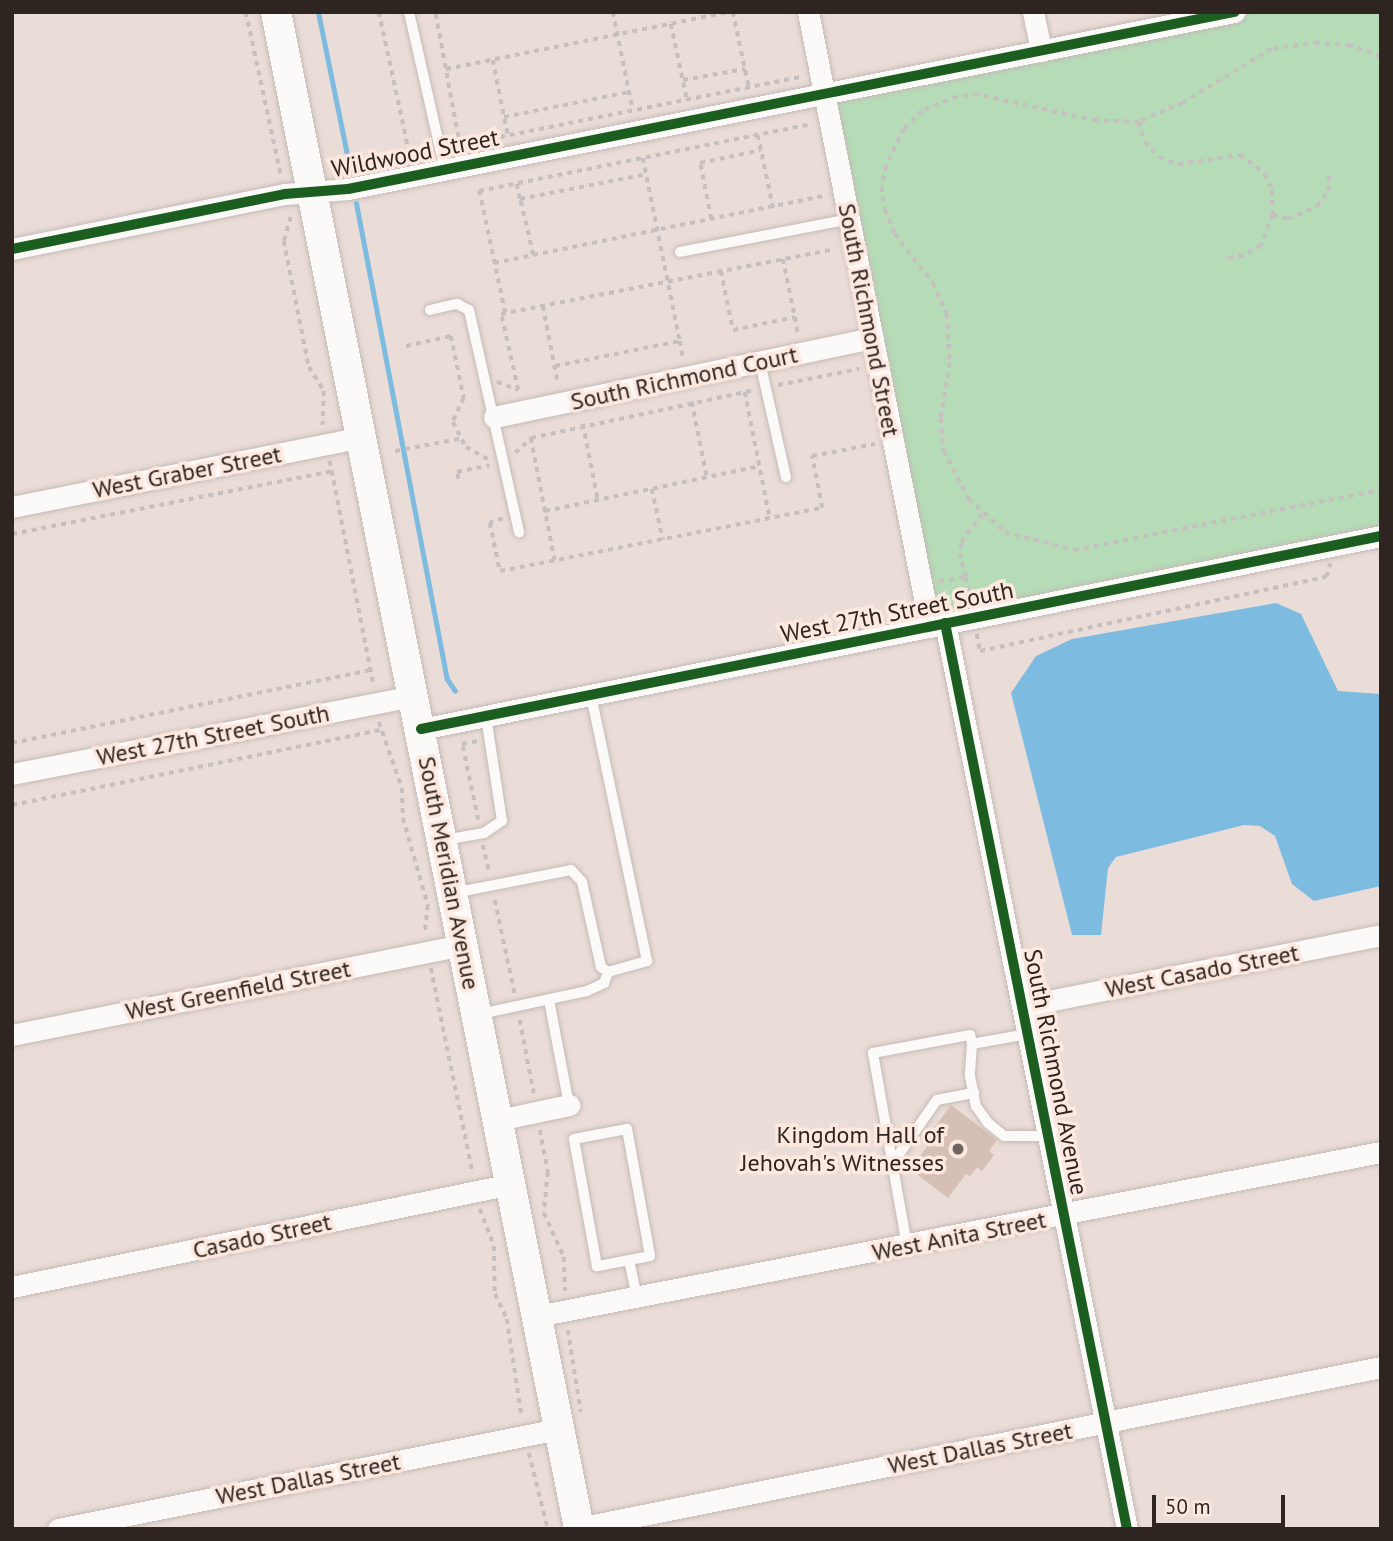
<!DOCTYPE html>
<html>
<head>
<meta charset="utf-8">
<style>
	body { margin:0 }
	#map { position:relative; width:1393px; height:1541px; overflow:hidden; background:#eadcd7; font-family:"PT Sans",sans-serif }
	div>[style] { position:absolute }
	.green>* { inset:0; background:#b6dbb7 }
	.water>* { inset:0; background:#7ebbe0 }
	.stream>* { height:5px; margin:-2.5px; padding:0 2.5px; transform-origin:2.5px; border-radius:2.5px; background:#7ebbe0 }
	.building>* { inset:0; background:#d6bfb5 }
	.path>* { height:3.5px; margin-top:-1.75px; transform-origin:0; background:repeating-linear-gradient(90deg,#c5c0bf 0 5px,transparent 0 10px) }
	.roads { filter:drop-shadow(0 0 2px #c4bab6) drop-shadow(0 0 2px #c4bab6) }
	.service>* { height:10px; margin:-5px; padding:0 5px; transform-origin:5px; border-radius:5px; background:#fcfaf9 }
	.minor>* { height:21px; margin:-10.5px; padding:0 10.5px; transform-origin:10.5px; border-radius:10.5px; background:#fcfaf9 }
	.secondary>* { height:30px; margin:-15px; padding:0 15px; transform-origin:15px; border-radius:15px; background:#fcfaf9 }
	.cycleway>* { height:10px; margin:-5px; padding:0 5px; transform-origin:5px; border-radius:5px; background:#1b5e20 }
	.dots>* { width:19px; height:19px; translate:-50% -50%; box-sizing:border-box; border:4px solid #fce8df; border-radius:50% }
	span { translate:-50% -50%; white-space:nowrap; text-align:center; line-height:1.15; -webkit-text-stroke:7px #fce8df; paint-order:stroke }
	.street-label { font-size:24px; color:#2e2521 }
	.poi-label { font-size:24px; color:#2e2521 }
	.right { translate:-100% -50%; text-align:right }
	.frame { position:absolute; inset:0; border:14px solid #2e2521; pointer-events:none }
	.scale { position:absolute; left:1152px; top:1495px; width:133px; height:32px; box-sizing:border-box; border:4px solid #2e2521; border-top:0; padding-left:9px; font-size:21px; line-height:24px; white-space:nowrap; color:#2e2521; -webkit-text-stroke:5px #fce8df; paint-order:stroke }
</style>
</head>
<body>
<div id="map">
	<div class="green">
		<i style="clip-path:polygon(1234px 12px,1381px 12px,1381px 535px,930px 627px,824px 94px)"></i>
	</div>
	<div class="water">
		<i style="clip-path:polygon(1276px 603px,1301px 614px,1338px 691px,1381px 694px,1381px 886px,1314px 901px,1292px 884px,1275px 836px,1260px 826px,1244px 825px,1116px 857px,1108px 868px,1101px 935px,1072px 935px,1011px 693px,1036px 656px,1072px 639px)"></i>
	</div>
	<div class="stream">
		<i style="left:318px;top:12px;width:165px;rotate:78.5deg"></i>
		<i style="left:356px;top:203px;width:485px;rotate:79.2deg"></i>
		<i style="left:447px;top:679px;width:14px;rotate:56deg"></i>
	</div>
	<div class="building">
		<i style="clip-path:polygon(951px 1105px,997px 1140px,989px 1151px,994px 1155px,982px 1171px,977px 1167px,970px 1176px,966px 1174px,948px 1198px,910px 1169px,927px 1147px,923px 1143px)"></i>
	</div>
	<div class="path">
		<i style="left:246px;top:12px;width:167px;rotate:77.9deg"></i>
		<i style="left:379px;top:12px;width:146px;rotate:77.8deg"></i>
		<i style="left:447px;top:12px;width:11px;rotate:170deg"></i>
		<i style="left:436px;top:14px;width:133px;rotate:79.6deg"></i>
		<i style="left:613px;top:12px;width:100px;rotate:78.5deg"></i>
		<i style="left:733px;top:12px;width:77px;rotate:78deg"></i>
		<i style="left:671px;top:24px;width:77px;rotate:78deg"></i>
		<i style="left:1381px;top:57px;width:33px;rotate:-160deg"></i>
		<i style="left:1350px;top:46px;width:32px;rotate:-175deg"></i>
		<i style="left:1318px;top:43px;width:46px;rotate:172.6deg"></i>
		<i style="left:1272px;top:49px;width:104px;rotate:148.8deg"></i>
		<i style="left:1183px;top:103px;width:48px;rotate:156.6deg"></i>
		<i style="left:1139px;top:122px;width:43px;rotate:-178.7deg"></i>
		<i style="left:1096px;top:121px;width:121px;rotate:-167.6deg"></i>
		<i style="left:978px;top:95px;width:21px;rotate:175deg"></i>
		<i style="left:957px;top:97px;width:38px;rotate:158deg"></i>
		<i style="left:922px;top:111px;width:25px;rotate:135deg"></i>
		<i style="left:904px;top:129px;width:41px;rotate:115.9deg"></i>
		<i style="left:886px;top:166px;width:21px;rotate:101deg"></i>
		<i style="left:882px;top:187px;width:23px;rotate:83deg"></i>
		<i style="left:885px;top:210px;width:26px;rotate:67deg"></i>
		<i style="left:895px;top:234px;width:62px;rotate:52.2deg"></i>
		<i style="left:933px;top:283px;width:34px;rotate:66deg"></i>
		<i style="left:947px;top:314px;width:49px;rotate:86.5deg"></i>
		<i style="left:950px;top:363px;width:56px;rotate:99.3deg"></i>
		<i style="left:941px;top:418px;width:33px;rotate:85deg"></i>
		<i style="left:944px;top:451px;width:54px;rotate:62.5deg"></i>
		<i style="left:969px;top:499px;width:49px;rotate:42.5deg"></i>
		<i style="left:1005px;top:532px;width:71px;rotate:14.6deg"></i>
		<i style="left:1074px;top:550px;width:313px;rotate:-11.1deg"></i>
		<i style="left:493px;top:60px;width:76px;rotate:78.7deg"></i>
		<i style="left:446px;top:69px;width:288px;rotate:-11.4deg"></i>
		<i style="left:683px;top:80px;width:63px;rotate:-10.1deg"></i>
		<i style="left:504px;top:117px;width:127px;rotate:-11.3deg"></i>
		<i style="left:1139px;top:122px;width:21px;rotate:73deg"></i>
		<i style="left:1145px;top:142px;width:21px;rotate:47deg"></i>
		<i style="left:1159px;top:157px;width:20px;rotate:20deg"></i>
		<i style="left:1178px;top:164px;width:63px;rotate:-8.3deg"></i>
		<i style="left:1240px;top:155px;width:31px;rotate:37deg"></i>
		<i style="left:1265px;top:174px;width:17px;rotate:66deg"></i>
		<i style="left:1272px;top:190px;width:25px;rotate:88deg"></i>
		<i style="left:1273px;top:215px;width:33px;rotate:111deg"></i>
		<i style="left:1261px;top:246px;width:21px;rotate:151deg"></i>
		<i style="left:1243px;top:256px;width:21px;rotate:172deg"></i>
		<i style="left:758px;top:135px;width:74px;rotate:78.2deg"></i>
		<i style="left:490px;top:139px;width:316px;rotate:-11.3deg"></i>
		<i style="left:643px;top:158px;width:187px;rotate:78.6deg"></i>
		<i style="left:517px;top:184px;width:15px;rotate:79deg"></i>
		<i style="left:1273px;top:215px;width:16px;rotate:15deg"></i>
		<i style="left:1288px;top:219px;width:32px;rotate:-24deg"></i>
		<i style="left:1317px;top:206px;width:19px;rotate:-54deg"></i>
		<i style="left:1328px;top:191px;width:20px;rotate:-87deg"></i>
		<i style="left:291px;top:217px;width:25px;rotate:106deg"></i>
		<i style="left:284px;top:241px;width:128px;rotate:78.8deg"></i>
		<i style="left:309px;top:367px;width:28px;rotate:58deg"></i>
		<i style="left:324px;top:391px;width:34px;rotate:92deg"></i>
		<i style="left:711px;top:219px;width:57px;rotate:-101.1deg"></i>
		<i style="left:700px;top:163px;width:62px;rotate:-12deg"></i>
		<i style="left:533px;top:255px;width:57px;rotate:-103.1deg"></i>
		<i style="left:520px;top:199px;width:129px;rotate:-11.1deg"></i>
		<i style="left:783px;top:259px;width:59px;rotate:78.3deg"></i>
		<i style="left:494px;top:263px;width:337px;rotate:-11.5deg"></i>
		<i style="left:721px;top:271px;width:60px;rotate:78.5deg"></i>
		<i style="left:733px;top:330px;width:63px;rotate:-11.8deg"></i>
		<i style="left:795px;top:317px;width:17px;rotate:80deg"></i>
		<i style="left:543px;top:306px;width:78px;rotate:79deg"></i>
		<i style="left:505px;top:313px;width:125px;rotate:-102deg"></i>
		<i style="left:479px;top:191px;width:338px;rotate:-11.4deg"></i>
		<i style="left:406px;top:346px;width:46px;rotate:-12.5deg"></i>
		<i style="left:451px;top:336px;width:63px;rotate:78.2deg"></i>
		<i style="left:464px;top:398px;width:26px;rotate:115deg"></i>
		<i style="left:453px;top:422px;width:28px;rotate:63deg"></i>
		<i style="left:466px;top:447px;width:25px;rotate:29deg"></i>
		<i style="left:555px;top:366px;width:127px;rotate:-11.3deg"></i>
		<i style="left:680px;top:341px;width:16px;rotate:79deg"></i>
		<i style="left:497px;top:382px;width:23px;rotate:20deg"></i>
		<i style="left:778px;top:385px;width:83px;rotate:-11.2deg"></i>
		<i style="left:518px;top:390px;width:78px;rotate:-102.6deg"></i>
		<i style="left:501px;top:314px;width:340px;rotate:-11deg"></i>
		<i style="left:745px;top:392px;width:129px;rotate:78.9deg"></i>
		<i style="left:692px;top:402px;width:76px;rotate:78.7deg"></i>
		<i style="left:583px;top:424px;width:77px;rotate:78.8deg"></i>
		<i style="left:531px;top:438px;width:228px;rotate:-12.1deg"></i>
		<i style="left:395px;top:451px;width:65px;rotate:-10.6deg"></i>
		<i style="left:515px;top:453px;width:22px;rotate:-43deg"></i>
		<i style="left:531px;top:438px;width:125px;rotate:79deg"></i>
		<i style="left:330px;top:461px;width:230px;rotate:79deg"></i>
		<i style="left:458px;top:479px;width:7px;rotate:-98deg"></i>
		<i style="left:457px;top:472px;width:33px;rotate:-12deg"></i>
		<i style="left:652px;top:489px;width:52px;rotate:77.8deg"></i>
		<i style="left:545px;top:511px;width:220px;rotate:-11.8deg"></i>
		<i style="left:503px;top:519px;width:14px;rotate:163deg"></i>
		<i style="left:490px;top:523px;width:49px;rotate:78.2deg"></i>
		<i style="left:500px;top:571px;width:328px;rotate:-11.1deg"></i>
		<i style="left:822px;top:508px;width:53px;rotate:-100.9deg"></i>
		<i style="left:812px;top:456px;width:64px;rotate:-10.8deg"></i>
		<i style="left:12px;top:534px;width:326px;rotate:-11.1deg"></i>
		<i style="left:966px;top:577px;width:20px;rotate:-108deg"></i>
		<i style="left:960px;top:558px;width:16px;rotate:-86deg"></i>
		<i style="left:961px;top:542px;width:35px;rotate:-53deg"></i>
		<i style="left:939px;top:581px;width:27px;rotate:-8deg"></i>
		<i style="left:966px;top:577px;width:22px;rotate:80deg"></i>
		<i style="left:977px;top:634px;width:17px;rotate:80deg"></i>
		<i style="left:980px;top:651px;width:354px;rotate:-12.1deg"></i>
		<i style="left:1326px;top:577px;width:14px;rotate:-73deg"></i>
		<i style="left:379px;top:722px;width:70px;rotate:70.8deg"></i>
		<i style="left:402px;top:788px;width:30px;rotate:88deg"></i>
		<i style="left:403px;top:818px;width:91px;rotate:74deg"></i>
		<i style="left:428px;top:905px;width:28px;rotate:96deg"></i>
		<i style="left:12px;top:743px;width:365px;rotate:-11.5deg"></i>
		<i style="left:12px;top:805px;width:377px;rotate:-11.5deg"></i>
		<i style="left:478px;top:820px;width:78px;rotate:-101.9deg"></i>
		<i style="left:462px;top:744px;width:16px;rotate:-11deg"></i>
		<i style="left:483px;top:845px;width:27px;rotate:77deg"></i>
		<i style="left:495px;top:900px;width:97px;rotate:78.1deg"></i>
		<i style="left:431px;top:968px;width:210px;rotate:78.5deg"></i>
		<i style="left:520px;top:1020px;width:75px;rotate:79.3deg"></i>
		<i style="left:540px;top:1130px;width:43px;rotate:79.2deg"></i>
		<i style="left:548px;top:1172px;width:41px;rotate:95.6deg"></i>
		<i style="left:544px;top:1213px;width:48px;rotate:65.6deg"></i>
		<i style="left:564px;top:1257px;width:34px;rotate:88deg"></i>
		<i style="left:480px;top:1209px;width:40px;rotate:69deg"></i>
		<i style="left:494px;top:1246px;width:48px;rotate:88.8deg"></i>
		<i style="left:495px;top:1294px;width:28px;rotate:64deg"></i>
		<i style="left:507px;top:1319px;width:100px;rotate:81.4deg"></i>
		<i style="left:568px;top:1330px;width:83px;rotate:81deg"></i>
		<i style="left:529px;top:1453px;width:78px;rotate:76deg"></i>
	</div>
	<div class="roads">
		<div class="service">
			<i style="left:409px;top:12px;width:162px;rotate:77.2deg"></i>
			<i style="left:680px;top:252px;width:172px;rotate:-11deg"></i>
			<i style="left:430px;top:310px;width:28px;rotate:-13deg"></i>
			<i style="left:457px;top:304px;width:13px;rotate:27deg"></i>
			<i style="left:469px;top:310px;width:228px;rotate:77.3deg"></i>
			<i style="left:760px;top:362px;width:118px;rotate:77.3deg"></i>
			<i style="left:444px;top:840px;width:41px;rotate:-9.9deg"></i>
			<i style="left:484px;top:833px;width:22px;rotate:-34deg"></i>
			<i style="left:502px;top:821px;width:106px;rotate:-98.7deg"></i>
			<i style="left:453px;top:893px;width:120px;rotate:-11deg"></i>
			<i style="left:571px;top:870px;width:16px;rotate:47deg"></i>
			<i style="left:582px;top:882px;width:87px;rotate:77.4deg"></i>
			<i style="left:601px;top:967px;width:9px;rotate:36deg"></i>
			<i style="left:608px;top:972px;width:41px;rotate:-15.8deg"></i>
			<i style="left:647px;top:961px;width:272px;rotate:-101.9deg"></i>
			<i style="left:549px;top:1000px;width:107px;rotate:79.2deg"></i>
			<i style="left:480px;top:1014px;width:109px;rotate:-12.1deg"></i>
			<i style="left:587px;top:991px;width:19px;rotate:-25deg"></i>
			<i style="left:604px;top:983px;width:12px;rotate:-70deg"></i>
			<i style="left:972px;top:1044px;width:32px;rotate:94deg"></i>
			<i style="left:970px;top:1076px;width:31px;rotate:79deg"></i>
			<i style="left:976px;top:1106px;width:21px;rotate:55deg"></i>
			<i style="left:988px;top:1123px;width:21px;rotate:39deg"></i>
			<i style="left:1004px;top:1136px;width:43px"></i>
			<i style="left:892px;top:1164px;width:78px;rotate:-54.9deg"></i>
			<i style="left:937px;top:1100px;width:38px;rotate:-11deg"></i>
			<i style="left:907px;top:1246px;width:196px;rotate:-100deg"></i>
			<i style="left:873px;top:1053px;width:99px;rotate:-10.5deg"></i>
			<i style="left:970px;top:1035px;width:9px;rotate:77deg"></i>
			<i style="left:972px;top:1044px;width:56px;rotate:-10.3deg"></i>
			<i style="left:629px;top:1260px;width:33px;rotate:169deg"></i>
			<i style="left:597px;top:1266px;width:129px;rotate:-100.3deg"></i>
			<i style="left:574px;top:1139px;width:54px;rotate:-10.7deg"></i>
			<i style="left:627px;top:1129px;width:129px;rotate:79.7deg"></i>
			<i style="left:650px;top:1256px;width:21px;rotate:169deg"></i>
			<i style="left:629px;top:1260px;width:38px;rotate:78deg"></i>
		</div>
		<div class="minor">
			<i style="left:808px;top:12px;width:627px;rotate:78.78deg"></i>
			<i style="left:1033px;top:12px;width:40px;rotate:78deg"></i>
			<i style="left:12px;top:249px;width:278px;rotate:-11.4deg"></i>
			<i style="left:285px;top:194px;width:63px;rotate:-4.5deg"></i>
			<i style="left:348px;top:189px;width:904px;rotate:-11.3deg"></i>
			<i style="left:494px;top:417px;width:387px;rotate:-11.8deg"></i>
			<i style="left:12px;top:507px;width:357px;rotate:-11.3deg"></i>
			<i style="left:945px;top:623px;width:924px;rotate:78.64deg"></i>
			<i style="left:421px;top:729px;width:979px;rotate:-11.37deg"></i>
			<i style="left:12px;top:774px;width:410px;rotate:-11deg"></i>
			<i style="left:1023px;top:1006px;width:365px;rotate:-11.2deg"></i>
			<i style="left:12px;top:1035px;width:461px;rotate:-11.3deg"></i>
			<i style="left:498px;top:1120px;width:73px;rotate:-11.9deg"></i>
			<i style="left:12px;top:1287px;width:510px;rotate:-11.66deg"></i>
			<i style="left:537px;top:1316px;width:860px;rotate:-11deg"></i>
			<i style="left:578px;top:1528px;width:819px;rotate:-11.34deg"></i>
			<i style="left:58px;top:1529px;width:510px;rotate:-11.31deg"></i>
		</div>
		<div class="secondary">
			<i style="left:276px;top:12px;width:1547px;rotate:78.7deg"></i>
		</div>
	</div>
	<div class="cycleway">
		<i style="left:12px;top:249px;width:278px;rotate:-11.4deg"></i>
		<i style="left:285px;top:194px;width:63px;rotate:-4.5deg"></i>
		<i style="left:348px;top:189px;width:904px;rotate:-11.3deg"></i>
		<i style="left:945px;top:623px;width:924px;rotate:78.64deg"></i>
		<i style="left:421px;top:729px;width:979px;rotate:-11.37deg"></i>
	</div>
	<div class="dots">
		<i style="left:958px;top:1149px;background:#706561"></i>
	</div>
	<div class="street-label">
		<span style="left:415px;top:153px;rotate:-11deg">Wildwood Street</span>
		<span style="left:869px;top:320px;rotate:79deg">South Richmond Street</span>
		<span style="left:684px;top:378px;rotate:-12deg">South Richmond Court</span>
		<span style="left:187px;top:472px;rotate:-11deg">West Graber Street</span>
		<span style="left:897px;top:612px;rotate:-11deg">West 27th Street South</span>
		<span style="left:213px;top:735px;rotate:-11deg">West 27th Street South</span>
		<span style="left:449px;top:873px;rotate:79deg">South Meridian Avenue</span>
		<span style="left:1202px;top:971px;rotate:-11deg">West Casado Street</span>
		<span style="left:238px;top:990px;rotate:-11deg">West Greenfield Street</span>
		<span style="left:1056px;top:1072px;rotate:79deg">South Richmond Avenue</span>
		<span style="left:262px;top:1236px;rotate:-12deg">Casado Street</span>
		<span style="left:959px;top:1236px;rotate:-11deg">West Anita Street</span>
		<span style="left:980px;top:1448px;rotate:-11deg">West Dallas Street</span>
		<span style="left:308px;top:1479px;rotate:-11deg">West Dallas Street</span>
	</div>
	<div class="poi-label">
		<span class="right" style="left:944px;top:1149px">Kingdom Hall of<br>Jehovah's Witnesses</span>
	</div>
	<div class="frame"></div>
	<div class="scale">50 m</div>
</div>
</body>
</html>
